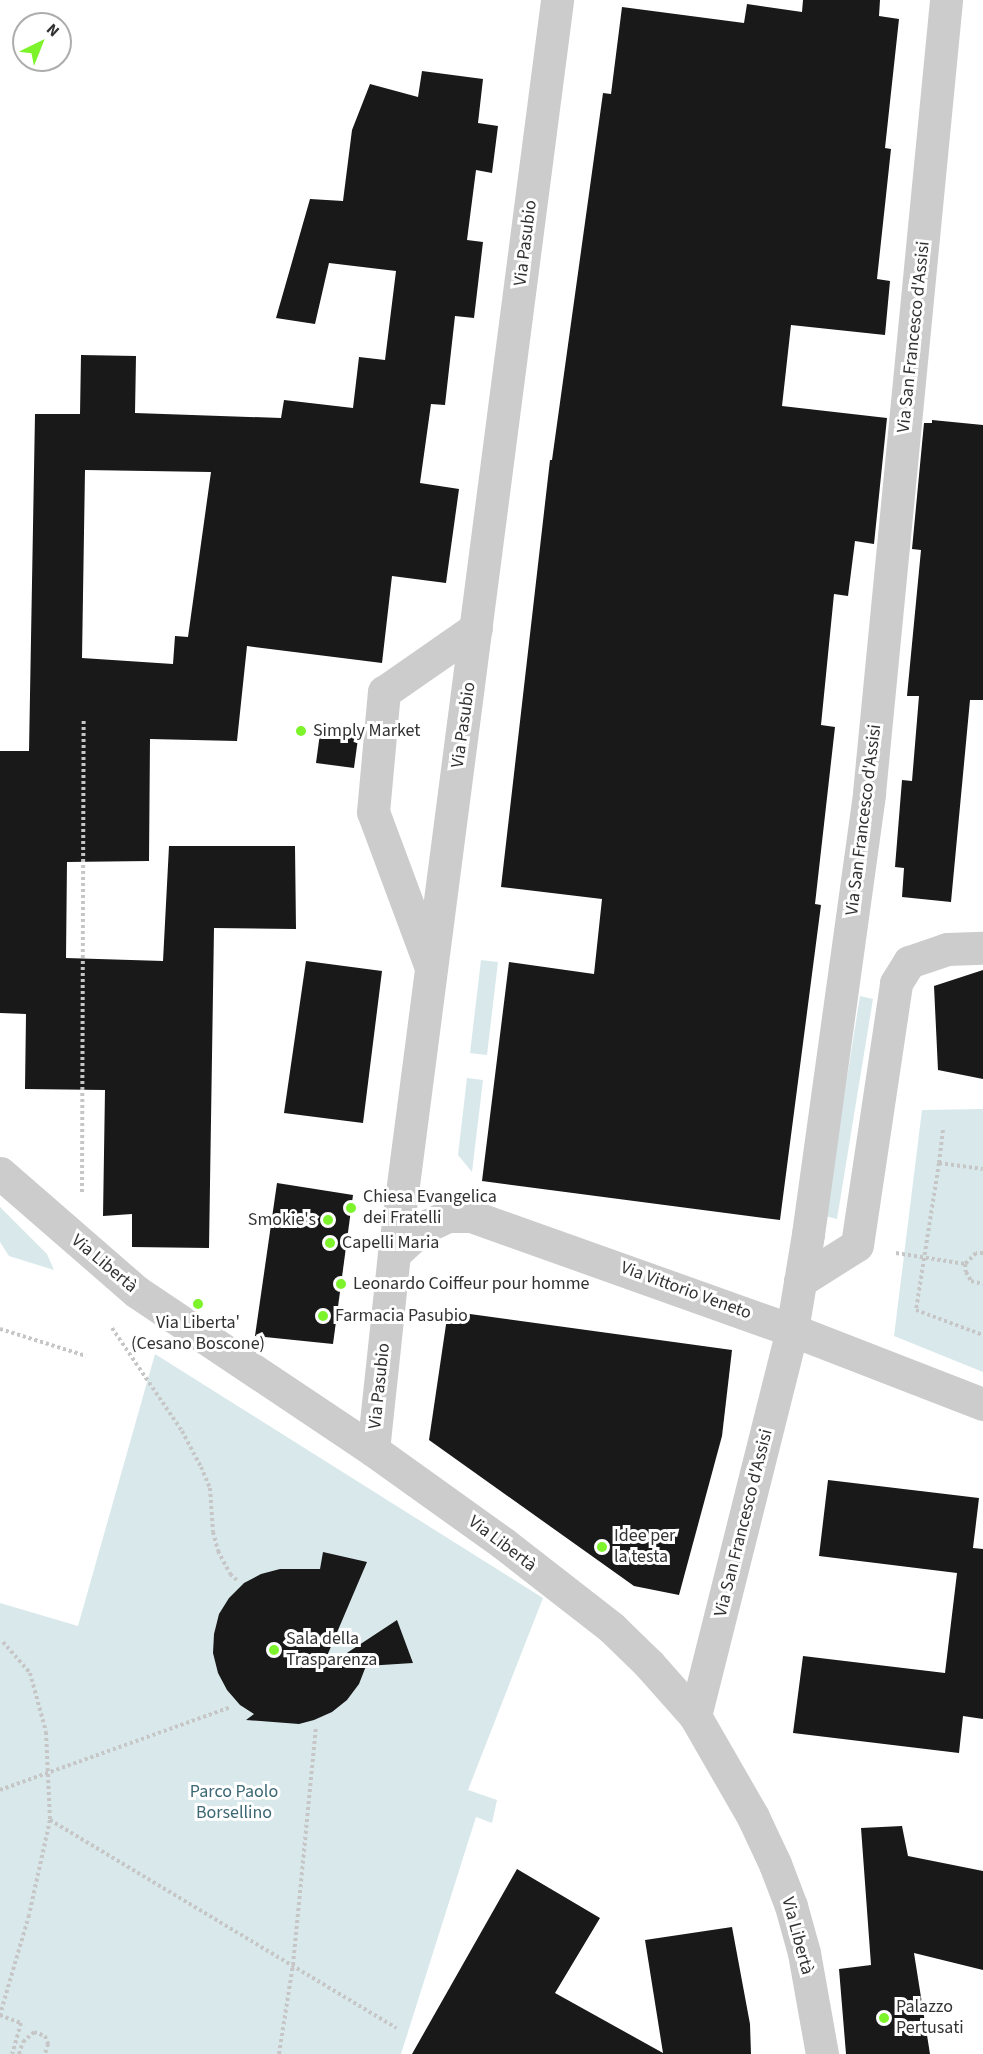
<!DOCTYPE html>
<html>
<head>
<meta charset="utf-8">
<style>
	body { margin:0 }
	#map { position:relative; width:983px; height:2054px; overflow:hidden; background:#fff; font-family:"Source Sans 3",sans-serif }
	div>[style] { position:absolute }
	.green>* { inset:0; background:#d9e9eb }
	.building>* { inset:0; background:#191919 }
	.path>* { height:4px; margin-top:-2px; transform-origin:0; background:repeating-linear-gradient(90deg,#c6c6c6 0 3px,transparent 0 6px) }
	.minor>* { height:33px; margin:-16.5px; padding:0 16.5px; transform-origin:16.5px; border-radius:16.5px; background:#ccc }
	.dots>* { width:16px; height:16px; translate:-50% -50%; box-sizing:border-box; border:3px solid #fff; border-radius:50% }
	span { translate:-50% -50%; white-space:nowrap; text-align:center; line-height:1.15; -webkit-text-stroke:6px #fff; paint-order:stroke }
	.street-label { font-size:18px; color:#323232 }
	.poi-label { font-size:18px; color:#323232 }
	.left { translate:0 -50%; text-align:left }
	.right { translate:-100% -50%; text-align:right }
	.park-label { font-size:18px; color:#3b6873 }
	.north { position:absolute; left:12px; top:12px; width:60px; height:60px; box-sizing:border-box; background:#fff; border:2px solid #adadad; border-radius:50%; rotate:43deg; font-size:16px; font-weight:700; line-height:24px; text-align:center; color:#323232 }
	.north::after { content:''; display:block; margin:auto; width:21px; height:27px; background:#7cf32b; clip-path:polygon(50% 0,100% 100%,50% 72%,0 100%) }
</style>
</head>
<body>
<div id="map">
	<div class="green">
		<i style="clip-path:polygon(481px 960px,498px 962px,487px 1055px,470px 1053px)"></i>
		<i style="clip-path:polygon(860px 996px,873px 999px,837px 1219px,825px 1216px)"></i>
		<i style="clip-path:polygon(467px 1078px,483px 1080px,472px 1172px,458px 1155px)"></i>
		<i style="clip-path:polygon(983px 1109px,983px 1372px,894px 1336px,922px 1110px)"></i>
		<i style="clip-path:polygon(0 1207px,47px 1254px,54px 1270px,9px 1256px,0 1242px)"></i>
		<i style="clip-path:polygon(155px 1354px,543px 1598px,468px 1790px,497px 1800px,492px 1823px,476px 1817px,401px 2054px,0 2054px,0 1603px,78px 1626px)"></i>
	</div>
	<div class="building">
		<i style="clip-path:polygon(803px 0,880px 0,879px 16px,899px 19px,885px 148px,891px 149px,877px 279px,890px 281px,885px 335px,791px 325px,782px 406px,887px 418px,874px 544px,855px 541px,848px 596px,834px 594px,821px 725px,835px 727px,815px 904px,821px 905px,780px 1220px,482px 1181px,509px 962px,594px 974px,602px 899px,501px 887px,550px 460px,552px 460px,603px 93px,611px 94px,622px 7px,744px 23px,747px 4px,802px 12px)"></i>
		<i style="clip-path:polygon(evenodd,422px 71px,483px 79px,478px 123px,498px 126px,492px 173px,476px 170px,467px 240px,483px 242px,474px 318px,455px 316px,445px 405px,431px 404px,420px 483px,459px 489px,446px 583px,392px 576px,382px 663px,247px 646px,237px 741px,150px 739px,149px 861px,67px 862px,66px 958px,163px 961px,169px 846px,295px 846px,296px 929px,214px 928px,209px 1248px,132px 1247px,132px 1214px,103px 1216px,105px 1090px,25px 1089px,26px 1014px,0 1013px,0 751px,29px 751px,35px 414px,80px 414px,81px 355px,136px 356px,135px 413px,281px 418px,284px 400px,353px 408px,359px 357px,385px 360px,396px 271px,329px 263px,315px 324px,276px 318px,310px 199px,343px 201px,352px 130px,370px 84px,418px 97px,422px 71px,85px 470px,211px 472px,188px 637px,175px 636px,173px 664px,82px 658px,85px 470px)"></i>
		<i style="clip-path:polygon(932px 420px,983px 425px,983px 700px,970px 700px,951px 902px,902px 897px,904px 868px,895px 867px,902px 780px,912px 781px,919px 696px,907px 696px,921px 550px,912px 549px,924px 423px,932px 423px)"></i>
		<i style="clip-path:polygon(321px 726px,359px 731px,354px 768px,316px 763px)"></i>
		<i style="clip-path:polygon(306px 961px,382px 971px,363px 1123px,284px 1113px)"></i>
		<i style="clip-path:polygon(983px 970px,983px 1079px,938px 1070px,934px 986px)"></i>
		<i style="clip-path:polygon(277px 1183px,353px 1195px,333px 1344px,255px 1336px)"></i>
		<i style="clip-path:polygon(448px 1311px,732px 1350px,722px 1436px,679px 1595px,634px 1586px,429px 1440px)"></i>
		<i style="clip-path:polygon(828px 1480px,979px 1498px,973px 1548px,983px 1549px,983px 1719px,963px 1716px,959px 1753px,793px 1733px,803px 1656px,945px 1673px,957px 1573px,819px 1556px)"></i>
		<i style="clip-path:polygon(323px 1552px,367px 1562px,321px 1670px,397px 1620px,413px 1663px,366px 1666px,359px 1684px,347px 1700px,332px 1712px,314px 1720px,299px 1724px,246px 1720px,254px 1714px,240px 1705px,227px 1690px,218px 1673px,213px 1653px,214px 1634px,219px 1614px,229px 1598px,244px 1583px,261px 1574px,280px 1569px,320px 1569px)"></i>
		<i style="clip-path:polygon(902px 1826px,908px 1856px,983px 1871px,983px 1970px,914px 1953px,930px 2054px,846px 2054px,839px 1969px,871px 1965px,861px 1828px)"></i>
		<i style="clip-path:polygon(517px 1869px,600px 1918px,555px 1993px,663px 2053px,645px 1940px,732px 1927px,750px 2024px,751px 2054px,412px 2054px)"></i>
	</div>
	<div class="path">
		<i style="left:943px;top:1130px;width:33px;rotate:97deg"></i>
		<i style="left:939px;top:1163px;width:44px;rotate:7.8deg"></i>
		<i style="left:939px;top:1163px;width:149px;rotate:98.9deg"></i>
		<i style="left:916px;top:1310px;width:72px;rotate:20.5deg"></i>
		<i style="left:82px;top:1192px;width:474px;rotate:-89.8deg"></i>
		<i style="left:896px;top:1253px;width:70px;rotate:9.1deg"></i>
		<i style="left:983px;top:1253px;width:7px;rotate:180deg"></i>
		<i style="left:976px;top:1253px;width:16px;rotate:135deg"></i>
		<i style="left:965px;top:1264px;width:8px;rotate:83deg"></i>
		<i style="left:966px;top:1272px;width:10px;rotate:61deg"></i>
		<i style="left:971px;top:1281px;width:12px;rotate:14deg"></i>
		<i style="left:112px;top:1328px;width:125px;rotate:55.8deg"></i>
		<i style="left:182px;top:1431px;width:41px;rotate:62.2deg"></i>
		<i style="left:201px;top:1467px;width:23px;rotate:67deg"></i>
		<i style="left:210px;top:1488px;width:44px;rotate:86.1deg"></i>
		<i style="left:213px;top:1532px;width:20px;rotate:75deg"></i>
		<i style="left:218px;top:1551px;width:26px;rotate:62deg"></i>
		<i style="left:230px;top:1574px;width:9px;rotate:41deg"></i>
		<i style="left:0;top:1329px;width:90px;rotate:17.4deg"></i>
		<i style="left:3px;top:1642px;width:41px;rotate:48.9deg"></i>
		<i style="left:30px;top:1673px;width:61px;rotate:74.8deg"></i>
		<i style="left:46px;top:1732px;width:88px;rotate:87.4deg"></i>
		<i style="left:50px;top:1820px;width:97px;rotate:102.5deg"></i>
		<i style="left:29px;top:1915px;width:104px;rotate:106.2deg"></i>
		<i style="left:0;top:2015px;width:22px;rotate:21deg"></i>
		<i style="left:21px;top:2023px;width:32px;rotate:106deg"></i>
		<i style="left:0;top:1790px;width:245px;rotate:-19.8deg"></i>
		<i style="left:50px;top:1820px;width:404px;rotate:31deg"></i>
		<i style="left:19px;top:2054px;width:13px;rotate:-72deg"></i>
		<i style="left:23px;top:2042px;width:15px;rotate:-42deg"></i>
		<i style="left:34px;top:2032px;width:12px;rotate:20deg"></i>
		<i style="left:45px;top:2036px;width:9px;rotate:69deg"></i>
		<i style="left:48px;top:2044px;width:10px;rotate:107deg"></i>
		<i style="left:279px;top:2054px;width:90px;rotate:-81.1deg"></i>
		<i style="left:293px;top:1965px;width:240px;rotate:-84.5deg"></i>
	</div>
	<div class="minor">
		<i style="left:430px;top:965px;width:163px;rotate:-110.4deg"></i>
		<i style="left:373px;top:812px;width:121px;rotate:-84.8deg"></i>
		<i style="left:384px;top:692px;width:112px;rotate:-34.8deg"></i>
		<i style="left:0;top:1173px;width:181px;rotate:41deg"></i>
		<i style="left:137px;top:1292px;width:284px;rotate:33.8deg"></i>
		<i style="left:373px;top:1450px;width:160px;rotate:35.6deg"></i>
		<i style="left:503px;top:1543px;width:138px;rotate:37.9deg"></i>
		<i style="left:612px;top:1628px;width:52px;rotate:44.2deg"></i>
		<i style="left:649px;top:1664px;width:69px;rotate:48.5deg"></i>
		<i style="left:695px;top:1716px;width:116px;rotate:60.1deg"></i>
		<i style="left:753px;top:1817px;width:52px;rotate:64.9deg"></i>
		<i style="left:775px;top:1864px;width:45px;rotate:69.1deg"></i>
		<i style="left:791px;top:1906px;width:49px;rotate:74.5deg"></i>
		<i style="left:804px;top:1953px;width:103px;rotate:79.9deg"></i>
		<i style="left:394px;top:1254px;width:38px;rotate:-43deg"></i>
		<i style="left:422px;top:1228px;width:29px;rotate:-25deg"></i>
		<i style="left:448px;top:1216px;width:23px"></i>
		<i style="left:471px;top:1216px;width:341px;rotate:19.6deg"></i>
		<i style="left:792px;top:1330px;width:205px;rotate:21.2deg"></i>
		<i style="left:800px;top:1281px;width:67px;rotate:-32.3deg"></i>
		<i style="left:857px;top:1245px;width:265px;rotate:-81.5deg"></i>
		<i style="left:896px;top:983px;width:25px;rotate:-58deg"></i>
		<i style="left:909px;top:962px;width:40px;rotate:-18.9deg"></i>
		<i style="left:947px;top:949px;width:36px;rotate:-2deg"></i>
		<i style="left:373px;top:1450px;width:197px;rotate:-83.9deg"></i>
		<i style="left:394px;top:1254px;width:1265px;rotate:-82.59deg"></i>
		<i style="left:695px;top:1716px;width:398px;rotate:-75.9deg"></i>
		<i style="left:792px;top:1330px;width:97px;rotate:-80.5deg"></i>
		<i style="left:808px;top:1234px;width:445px;rotate:-82.1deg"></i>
		<i style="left:869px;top:793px;width:797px;rotate:-84.45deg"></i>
	</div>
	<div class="dots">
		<i style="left:301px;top:731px;background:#7cf32b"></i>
		<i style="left:351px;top:1208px;background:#7cf32b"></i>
		<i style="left:328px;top:1220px;background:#7cf32b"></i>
		<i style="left:330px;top:1243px;background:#7cf32b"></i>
		<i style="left:341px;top:1284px;background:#7cf32b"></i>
		<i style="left:198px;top:1304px;background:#7cf32b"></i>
		<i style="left:323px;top:1316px;background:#7cf32b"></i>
		<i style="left:602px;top:1547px;background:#7cf32b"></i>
		<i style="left:274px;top:1650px;background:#7cf32b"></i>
		<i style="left:884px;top:2018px;background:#7cf32b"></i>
	</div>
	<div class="street-label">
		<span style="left:526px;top:243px;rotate:-83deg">Via Pasubio</span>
		<span style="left:914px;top:337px;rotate:-84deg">Via San Francesco d'Assisi</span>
		<span style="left:464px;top:725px;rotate:-82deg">Via Pasubio</span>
		<span style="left:864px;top:820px;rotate:-83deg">Via San Francesco d'Assisi</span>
		<span style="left:104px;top:1264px;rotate:40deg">Via Libertà</span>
		<span style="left:686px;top:1291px;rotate:20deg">Via Vittorio Veneto</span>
		<span style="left:380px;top:1386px;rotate:-84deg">Via Pasubio</span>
		<span style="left:744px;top:1523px;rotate:-76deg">Via San Francesco d'Assisi</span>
		<span style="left:502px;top:1544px;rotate:37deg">Via Libertà</span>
		<span style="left:797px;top:1936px;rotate:75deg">Via Libertà</span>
	</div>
	<div class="poi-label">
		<span class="left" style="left:313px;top:731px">Simply Market</span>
		<span class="left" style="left:363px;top:1208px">Chiesa Evangelica<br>dei Fratelli</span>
		<span class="right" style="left:316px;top:1220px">Smokie's</span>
		<span class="left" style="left:342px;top:1243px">Capelli Maria</span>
		<span class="left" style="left:353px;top:1284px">Leonardo Coiffeur pour homme</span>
		<span class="left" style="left:335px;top:1316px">Farmacia Pasubio</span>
		<span style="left:198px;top:1334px">Via Liberta'<br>(Cesano Boscone)</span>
		<span class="left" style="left:614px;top:1547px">Idee per<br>la testa</span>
		<span class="left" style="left:286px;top:1650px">Sala della<br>Trasparenza</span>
		<span class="left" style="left:896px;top:2018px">Palazzo<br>Pertusati</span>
	</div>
	<div class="park-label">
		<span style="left:234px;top:1803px">Parco Paolo<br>Borsellino</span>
	</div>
	<div class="north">N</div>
</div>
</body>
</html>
